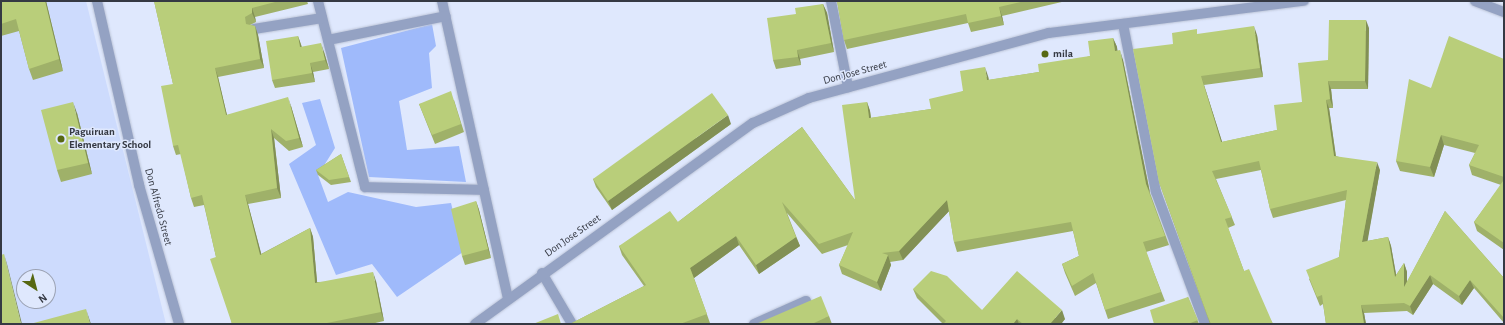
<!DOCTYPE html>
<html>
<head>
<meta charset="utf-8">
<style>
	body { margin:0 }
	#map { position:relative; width:1505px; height:325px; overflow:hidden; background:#dfe8fd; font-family:"Alegreya Sans",sans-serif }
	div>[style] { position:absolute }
	.built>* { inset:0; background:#cddbfd }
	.green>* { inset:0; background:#9fbafb }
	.roads { filter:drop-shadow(0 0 1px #bdc5d8) drop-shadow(0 0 1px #bdc5d8) }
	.minor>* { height:10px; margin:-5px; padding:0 5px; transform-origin:5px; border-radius:5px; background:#94a2c3 }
	.wall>* { inset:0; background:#9fb169 }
	.shaded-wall>* { inset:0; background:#829055 }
	.building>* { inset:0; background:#b9ce7a }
	.dots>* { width:11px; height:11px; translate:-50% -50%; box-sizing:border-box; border:2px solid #dfe8fd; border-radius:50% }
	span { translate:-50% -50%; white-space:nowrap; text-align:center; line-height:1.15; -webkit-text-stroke:3px #dfe8fd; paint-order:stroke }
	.poi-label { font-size:11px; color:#353943; font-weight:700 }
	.left { translate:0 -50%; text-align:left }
	.street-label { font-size:11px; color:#353943 }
	.frame { position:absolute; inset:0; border:2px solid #353943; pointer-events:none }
	.north { position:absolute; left:16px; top:269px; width:40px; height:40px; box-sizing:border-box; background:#dfe8fd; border:1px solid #9ba2b3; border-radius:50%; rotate:144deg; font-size:11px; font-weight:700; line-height:16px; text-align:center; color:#353943 }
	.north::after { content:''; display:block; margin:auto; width:14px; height:18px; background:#576812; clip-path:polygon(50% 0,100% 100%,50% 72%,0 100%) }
</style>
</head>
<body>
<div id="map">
	<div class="built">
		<i style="clip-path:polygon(evenodd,1px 1px,86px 1px,166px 324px,1px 324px,1px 1px,24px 277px,48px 277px,48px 301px,24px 301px,24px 277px)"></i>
	</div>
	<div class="green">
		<i style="clip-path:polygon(432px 24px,436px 46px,429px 53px,432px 88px,399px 101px,407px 150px,459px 146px,466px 182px,369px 177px,341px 48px)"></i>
		<i style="clip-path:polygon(320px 99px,335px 148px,318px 175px,328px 202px,348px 192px,416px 207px,451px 203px,463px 252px,397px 297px,372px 264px,336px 275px,289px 164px,316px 145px,302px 103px)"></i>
	</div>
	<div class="roads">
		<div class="minor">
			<i style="left:97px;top:1px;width:189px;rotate:77.1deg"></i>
			<i style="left:139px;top:185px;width:145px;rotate:73.9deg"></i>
			<i style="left:318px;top:1px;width:192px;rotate:75.8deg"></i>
			<i style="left:365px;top:187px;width:119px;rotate:1.4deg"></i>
			<i style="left:442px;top:1px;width:305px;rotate:77.5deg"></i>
			<i style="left:831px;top:1px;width:88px;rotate:78.8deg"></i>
			<i style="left:1475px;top:1px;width:31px;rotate:21deg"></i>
			<i style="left:1123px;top:24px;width:171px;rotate:78.9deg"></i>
			<i style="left:1156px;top:192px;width:141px;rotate:69.6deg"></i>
			<i style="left:254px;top:29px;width:69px;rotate:-9.2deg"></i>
			<i style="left:328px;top:40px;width:120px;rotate:-11.5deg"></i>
			<i style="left:542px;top:273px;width:59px;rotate:59.5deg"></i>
			<i style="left:475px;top:324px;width:343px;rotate:-35.9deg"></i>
			<i style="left:753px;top:123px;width:61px;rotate:-24.1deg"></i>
			<i style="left:809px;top:98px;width:249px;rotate:-15.2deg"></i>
			<i style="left:1049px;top:33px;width:257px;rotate:-7.2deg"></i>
			<i style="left:754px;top:324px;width:57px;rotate:-23.9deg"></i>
		</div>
	</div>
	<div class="wall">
		<i style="clip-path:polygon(1px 1px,46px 1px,63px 71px,33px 80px,29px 69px,19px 31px,1px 36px)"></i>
		<i style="clip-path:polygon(154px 1px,307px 1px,308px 4px,255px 17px,256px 22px,250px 25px,255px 26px,258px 35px,264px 68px,218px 77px,227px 115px,291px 106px,303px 147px,289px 151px,274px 138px,281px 198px,248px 204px,261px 254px,310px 228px,313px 237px,317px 282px,376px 281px,384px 321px,371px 324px,232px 324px,216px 257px,204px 205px,194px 207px,191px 198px,181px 154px,176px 155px,173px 146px,173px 84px)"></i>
		<i style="clip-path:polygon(837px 1px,1066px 1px,1002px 16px,1004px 25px,971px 32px,968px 23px,847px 49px,844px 40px)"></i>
		<i style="clip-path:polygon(823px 4px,827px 13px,834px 52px,800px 59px,801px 65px,776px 69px,773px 60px,796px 14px)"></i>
		<i style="clip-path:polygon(1369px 28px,1368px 89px,1331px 89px,1333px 108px,1329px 108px,1336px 156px,1380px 170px,1367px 241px,1388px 237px,1391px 246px,1396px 275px,1404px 263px,1407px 272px,1407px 282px,1445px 211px,1504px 278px,1504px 323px,1474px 288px,1462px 305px,1433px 284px,1413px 315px,1407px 311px,1364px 313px,1366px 324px,1326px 324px,1323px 304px,1320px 306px,1309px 279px,1339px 257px,1346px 200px,1273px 218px,1270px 209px,1261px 170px,1216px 179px,1235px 225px,1228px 228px,1244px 271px,1273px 324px,1210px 324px,1159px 182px,1173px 44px,1198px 34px,1257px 35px,1263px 77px,1204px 85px,1222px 142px,1277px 130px,1302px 102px,1328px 60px)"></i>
		<i style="clip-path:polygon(298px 36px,302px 47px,324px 52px,329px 69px,313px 72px,315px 82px,275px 88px,272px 80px)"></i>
		<i style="clip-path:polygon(1113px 38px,1117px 47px,1117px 51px,1123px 60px,1150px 193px,1169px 245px,1146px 252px,1165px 301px,1108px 319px,1096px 283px,1075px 296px,1065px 273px,1062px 264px,1079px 256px,1073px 231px,957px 252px,954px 242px,949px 211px,903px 260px,890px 262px,891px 265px,881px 291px,842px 274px,839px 265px,848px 245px,822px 254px,787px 213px,800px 246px,759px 274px,739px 245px,694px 278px,710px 323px,708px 324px,570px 324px,644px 286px,622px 255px,619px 246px,678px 222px,802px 127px,855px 200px,867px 102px,870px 111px,871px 118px,931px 109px,963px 91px,988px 76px,989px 80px,1039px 72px,1090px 56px)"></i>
		<i style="clip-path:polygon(1504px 59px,1504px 250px,1477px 231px,1474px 222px,1501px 185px,1472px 175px,1469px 165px,1475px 153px,1444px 145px,1434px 177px,1400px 171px,1396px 161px,1431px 88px)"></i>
		<i style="clip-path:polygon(454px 100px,464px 132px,435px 144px,419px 104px)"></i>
		<i style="clip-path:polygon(77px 113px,92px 174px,61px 182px,57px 170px)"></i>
		<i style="clip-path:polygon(731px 124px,612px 210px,596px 187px,593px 179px)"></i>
		<i style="clip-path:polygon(341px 154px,351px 182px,331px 185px,318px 175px,316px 170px)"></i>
		<i style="clip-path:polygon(476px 201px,479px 210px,491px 258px,465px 265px,462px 256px)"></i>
		<i style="clip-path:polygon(913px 289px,982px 310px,1065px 319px,1061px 324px,943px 324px,917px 298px)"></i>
		<i style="clip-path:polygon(1188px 297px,1199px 324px,1154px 324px)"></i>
		<i style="clip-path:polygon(829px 316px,832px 324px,756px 324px)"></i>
	</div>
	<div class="shaded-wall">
		<i style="clip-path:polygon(45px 1px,46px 1px,63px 71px,59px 59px)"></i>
		<i style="clip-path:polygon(823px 4px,827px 13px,834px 52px,831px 43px)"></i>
		<i style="clip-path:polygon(999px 7px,1002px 16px,1004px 25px,1001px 16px)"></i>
		<i style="clip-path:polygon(252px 8px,255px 17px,256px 22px,252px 13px)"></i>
		<i style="clip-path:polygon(1366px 20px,1369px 28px,1368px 89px,1365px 81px)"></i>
		<i style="clip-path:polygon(255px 26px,258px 35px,264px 68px,260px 59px)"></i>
		<i style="clip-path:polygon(1254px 26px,1257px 35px,1263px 77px,1260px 68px)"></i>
		<i style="clip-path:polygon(298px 36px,301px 45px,303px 56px,300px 47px)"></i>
		<i style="clip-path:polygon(1113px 38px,1117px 47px,1119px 60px,1115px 51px)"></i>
		<i style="clip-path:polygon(321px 43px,324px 52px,329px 69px,325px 60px)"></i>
		<i style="clip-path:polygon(797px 50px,800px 59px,801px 65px,798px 57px)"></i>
		<i style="clip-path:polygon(1120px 50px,1123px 60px,1150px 193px,1146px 184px)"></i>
		<i style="clip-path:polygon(310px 63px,313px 72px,315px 82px,312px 73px)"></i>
		<i style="clip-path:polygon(985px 67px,988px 76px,990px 90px,987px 80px)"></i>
		<i style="clip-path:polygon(215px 68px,218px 77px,229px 124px,226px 115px)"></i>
		<i style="clip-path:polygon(1201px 76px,1204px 85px,1225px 151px,1221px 142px)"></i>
		<i style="clip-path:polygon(1328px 81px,1331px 89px,1333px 108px,1330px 99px)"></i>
		<i style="clip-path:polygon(288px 97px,291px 106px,303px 147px,299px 138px)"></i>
		<i style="clip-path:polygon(1326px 100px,1329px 108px,1337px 165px,1334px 156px)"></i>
		<i style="clip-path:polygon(73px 102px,77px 113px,92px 174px,88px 163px)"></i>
		<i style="clip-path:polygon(867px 102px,870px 111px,872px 127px,869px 118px)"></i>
		<i style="clip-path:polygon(728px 115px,731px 124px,612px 210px,608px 201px)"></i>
		<i style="clip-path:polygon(271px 129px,274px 138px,281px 198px,277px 188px)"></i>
		<i style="clip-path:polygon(1441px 135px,1444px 145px,1434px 177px,1430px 167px)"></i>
		<i style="clip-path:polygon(1377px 162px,1380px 170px,1366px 250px,1362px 242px)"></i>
		<i style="clip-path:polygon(245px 195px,248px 204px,264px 264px,260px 255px)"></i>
		<i style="clip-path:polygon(947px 200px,951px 209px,903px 260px,899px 251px)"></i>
		<i style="clip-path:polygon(476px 201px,479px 210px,491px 258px,488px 249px)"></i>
		<i style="clip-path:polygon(310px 228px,313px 237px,318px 292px,315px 283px)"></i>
		<i style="clip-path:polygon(736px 236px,739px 245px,694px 278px,690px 268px)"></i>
		<i style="clip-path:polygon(796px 237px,800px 246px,759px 274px,756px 265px)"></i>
		<i style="clip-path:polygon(1388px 237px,1391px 246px,1398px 285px,1395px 277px)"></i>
		<i style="clip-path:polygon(4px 254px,7px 264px,22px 324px,21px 324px)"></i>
		<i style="clip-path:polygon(888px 255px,891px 265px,881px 291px,877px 282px)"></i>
		<i style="clip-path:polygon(1404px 263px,1407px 272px,1407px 296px,1404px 287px)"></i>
		<i style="clip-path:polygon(373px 272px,376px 281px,384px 321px,381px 312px)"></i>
		<i style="clip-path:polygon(1430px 275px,1433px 284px,1413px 315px,1410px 306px)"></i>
		<i style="clip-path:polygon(1470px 280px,1474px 288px,1462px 305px,1459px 296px)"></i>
		<i style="clip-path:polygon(1361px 305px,1364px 313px,1366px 324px,1364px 324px)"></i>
		<i style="clip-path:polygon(86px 309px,91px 324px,90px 324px)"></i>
		<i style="clip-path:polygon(1062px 310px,1065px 319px,1061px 324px,1050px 324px)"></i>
		<i style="clip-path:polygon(1017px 319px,1019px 324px,1013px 324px)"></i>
	</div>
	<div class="building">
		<i style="clip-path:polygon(1px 1px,45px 1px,59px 59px,29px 69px,16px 19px,1px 24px)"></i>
		<i style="clip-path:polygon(154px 1px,279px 1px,252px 8px,252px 13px,245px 17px,246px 24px,255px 26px,260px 59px,215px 68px,226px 115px,288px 97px,299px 138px,286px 141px,271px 129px,277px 188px,245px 195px,260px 255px,310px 228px,315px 283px,373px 272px,381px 312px,327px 323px,327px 324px,232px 324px,210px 259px,216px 257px,202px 195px,191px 198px,178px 145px,173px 146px,161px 86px,173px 84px)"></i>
		<i style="clip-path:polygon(837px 1px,1025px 1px,999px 7px,1001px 16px,968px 23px,966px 14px,844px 40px)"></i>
		<i style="clip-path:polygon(823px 4px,831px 43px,797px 50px,798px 57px,773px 60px,767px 18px,796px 14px,795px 8px)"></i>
		<i style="clip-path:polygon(1329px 20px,1366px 20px,1365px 81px,1328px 81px,1330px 99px,1326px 100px,1334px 156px,1377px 162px,1362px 242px,1388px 237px,1395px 277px,1404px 263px,1404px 287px,1445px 211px,1504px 278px,1504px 318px,1470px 280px,1459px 296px,1430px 275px,1410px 306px,1404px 303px,1361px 305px,1364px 324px,1326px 324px,1322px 295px,1317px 297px,1306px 270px,1339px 257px,1347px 190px,1270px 209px,1259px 161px,1212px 171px,1232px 217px,1225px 219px,1244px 271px,1249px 269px,1273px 324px,1211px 324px,1208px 317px,1159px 182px,1133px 49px,1173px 44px,1172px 33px,1197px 29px,1197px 34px,1254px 26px,1260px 68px,1201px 76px,1221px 142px,1277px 130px,1274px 105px,1302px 102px,1298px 63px,1328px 60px)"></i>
		<i style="clip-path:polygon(298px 36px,300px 47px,321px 43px,325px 60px,310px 63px,312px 73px,272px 80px,266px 41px)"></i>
		<i style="clip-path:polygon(1449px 36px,1504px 59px,1504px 177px,1469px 165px,1479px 145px,1441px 135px,1430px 167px,1396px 161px,1409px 79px,1431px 88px)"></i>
		<i style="clip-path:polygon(1113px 38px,1115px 51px,1120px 50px,1146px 184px,1165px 236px,1143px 242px,1161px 292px,1105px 310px,1093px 273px,1072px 286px,1062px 264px,1079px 256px,1071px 222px,954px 242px,947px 200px,899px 251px,882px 253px,888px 255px,877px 282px,839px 265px,853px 232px,819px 244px,782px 202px,796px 237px,756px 265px,736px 236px,690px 268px,707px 314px,680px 324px,570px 324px,646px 285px,619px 246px,670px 211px,678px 222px,802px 127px,855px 200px,842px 105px,867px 102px,869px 118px,931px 109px,929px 99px,963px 91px,960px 71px,985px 67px,987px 80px,1039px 72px,1038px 64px,1090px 56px,1088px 41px)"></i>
		<i style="clip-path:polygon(451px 91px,461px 124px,432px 135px,419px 104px)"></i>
		<i style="clip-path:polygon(712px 93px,728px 115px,608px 201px,593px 179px)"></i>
		<i style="clip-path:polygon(73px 102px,88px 163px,57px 170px,41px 110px)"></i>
		<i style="clip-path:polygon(341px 154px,349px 177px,329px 180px,316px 170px)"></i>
		<i style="clip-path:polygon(1503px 181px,1504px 182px,1504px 243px,1474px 222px)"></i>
		<i style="clip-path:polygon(476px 201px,488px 249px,462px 256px,451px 209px)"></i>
		<i style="clip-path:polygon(4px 254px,21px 324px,1px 324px,1px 255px)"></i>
		<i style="clip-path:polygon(931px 271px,947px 276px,982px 310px,1017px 271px,1062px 310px,1050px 324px,1023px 324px,1017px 319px,1013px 324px,943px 324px,946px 321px,913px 289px)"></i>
		<i style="clip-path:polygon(821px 296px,829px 316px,814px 323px,815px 324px,756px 324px)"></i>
		<i style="clip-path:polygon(1188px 297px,1198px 320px,1188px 324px,1154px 324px,1150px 310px)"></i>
		<i style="clip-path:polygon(86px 309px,90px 324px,30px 324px)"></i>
		<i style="clip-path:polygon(558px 314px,561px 324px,533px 324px)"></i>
	</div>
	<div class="dots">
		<i style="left:1045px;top:54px;background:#576812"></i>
		<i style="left:61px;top:139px;background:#576812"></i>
	</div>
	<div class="poi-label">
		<span class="left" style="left:1053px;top:54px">mila</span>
		<span class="left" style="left:69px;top:139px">Paguiruan<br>Elementary School</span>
	</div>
	<div class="street-label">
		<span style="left:855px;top:73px;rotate:-15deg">Don Jose Street</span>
		<span style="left:158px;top:207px;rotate:75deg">Don Alfredo Street</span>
		<span style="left:573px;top:236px;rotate:-35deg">Don Jose Street</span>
	</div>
	<div class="frame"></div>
	<div class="north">N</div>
</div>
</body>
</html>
